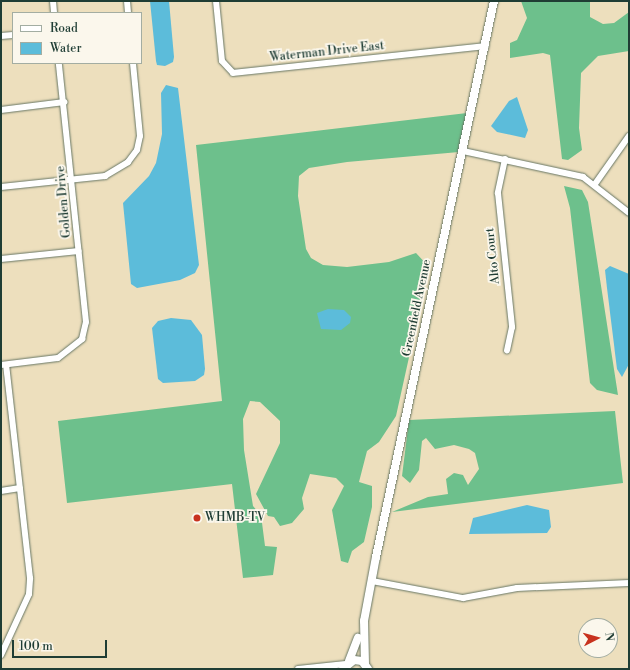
<!DOCTYPE html>
<html>
<head>
<meta charset="utf-8">
<style>
	body { margin:0 }
	#map { position:relative; width:630px; height:670px; overflow:hidden; background:#eddfbd; font-family:"Libre Bodoni",serif }
	div>[style] { position:absolute }
	.forest>* { inset:0; background:#6dc08c }
	.water>* { inset:0; background:#5cbcda }
	.roads { filter:drop-shadow(0 0 1px #677664) drop-shadow(0 0 1px #677664) }
	.minor>* { height:6px; margin:-3px; padding:0 3px; transform-origin:3px; border-radius:3px; background:#fff }
	.major>* { height:8px; margin:-4px; padding:0 4px; transform-origin:4px; border-radius:4px; background:#fff }
	.dots>* { width:11px; height:11px; translate:-50% -50%; box-sizing:border-box; border:2px solid #fbf7ec; border-radius:50% }
	span { translate:-50% -50%; white-space:nowrap; text-align:center; line-height:1.15; -webkit-text-stroke:3.5px #fbf7ec; paint-order:stroke }
	.street-label { font-size:12px; color:#1f3d34 }
	.poi-label { font-size:12px; color:#1f3d34 }
	.left { translate:0 -50%; text-align:left }
	.frame { position:absolute; inset:0; border:2px solid #1f3d34; pointer-events:none }
	.legend { position:absolute; left:12px; top:12px; width:130px; height:52px; box-sizing:border-box; background:#fbf7ec; border:1px solid #a3ada2; margin:0; padding:5px 7px; list-style:none; font-size:12px; color:#1f3d34 }
	.legend li { display:flex; align-items:center; gap:8px; height:20px }
	.legend b { width:20px; border:1px solid #a3ada2 }
	.north { position:absolute; left:578px; top:618px; width:40px; height:40px; box-sizing:border-box; background:#fbf7ec; border:1px solid #a3ada2; border-radius:50%; rotate:84deg; font-size:11px; font-weight:700; line-height:16px; text-align:center; color:#1f3d34 }
	.north::after { content:''; display:block; margin:auto; width:14px; height:18px; background:#c8321e; clip-path:polygon(50% 0,100% 100%,50% 72%,0 100%) }
	.scale { position:absolute; left:12px; top:640px; width:95px; height:18px; box-sizing:border-box; border:2px solid #1f3d34; border-top:0; padding-left:5px; font-size:12px; line-height:14px; white-space:nowrap; color:#1f3d34; -webkit-text-stroke:3px #fbf7ec; paint-order:stroke }
</style>
</head>
<body>
<div id="map">
	<div class="forest">
		<i style="clip-path:polygon(521px 1px,590px 1px,590px 17px,603px 24px,614px 23px,629px 12px,629px 51px,598px 56px,581px 73px,579px 128px,582px 150px,568px 160px,562px 159px,550px 55px,543px 53px,510px 58px,510px 43px,517px 40px,527px 18px)"></i>
		<i style="clip-path:polygon(467px 113px,459px 152px,347px 162px,309px 168px,299px 176px,298px 196px,306px 249px,311px 258px,323px 265px,347px 267px,389px 262px,416px 253px,429px 267px,396px 416px,379px 442px,367px 451px,359px 482px,372px 486px,372px 507px,364px 542px,352px 551px,348px 563px,341px 561px,332px 510px,344px 486px,336px 478px,310px 474px,302px 498px,304px 509px,292px 523px,280px 526px,274px 517px,268px 516px,256px 494px,280px 443px,280px 421px,260px 402px,250px 401px,243px 419px,244px 450px,253px 506px,261px 515px,265px 546px,277px 547px,273px 575px,243px 578px,232px 484px,67px 503px,58px 421px,222px 401px,196px 145px)"></i>
		<i style="clip-path:polygon(564px 186px,582px 190px,588px 202px,618px 395px,597px 390px,590px 383px,570px 208px)"></i>
		<i style="clip-path:polygon(615px 411px,623px 483px,392px 512px,428px 497px,448px 494px,446px 479px,454px 473px,463px 475px,468px 485px,479px 469px,475px 453px,469px 449px,454px 445px,435px 449px,426px 438px,422px 441px,419px 470px,410px 483px,402px 476px,409px 420px)"></i>
	</div>
	<div class="water">
		<i style="clip-path:polygon(150px 1px,169px 1px,174px 57px,173px 62px,165px 66px,157px 65px,156px 61px)"></i>
		<i style="clip-path:polygon(166px 85px,178px 88px,199px 265px,195px 273px,180px 280px,137px 288px,131px 284px,123px 203px,149px 176px,156px 163px,162px 134px,161px 93px)"></i>
		<i style="clip-path:polygon(517px 97px,528px 130px,525px 138px,497px 132px,491px 126px,509px 101px)"></i>
		<i style="clip-path:polygon(610px 266px,629px 274px,629px 364px,622px 377px,617px 369px,607px 288px,605px 270px)"></i>
		<i style="clip-path:polygon(328px 309px,344px 310px,351px 317px,350px 323px,341px 330px,321px 329px,317px 313px)"></i>
		<i style="clip-path:polygon(171px 318px,191px 320px,202px 335px,205px 369px,204px 375px,195px 381px,163px 383px,158px 379px,152px 328px,158px 321px)"></i>
		<i style="clip-path:polygon(527px 505px,549px 510px,551px 527px,547px 533px,469px 534px,473px 518px)"></i>
	</div>
	<div class="roads">
		<div class="minor">
			<i style="left:53px;top:1px;width:12px;rotate:85deg"></i>
			<i style="left:127px;top:1px;width:12px;rotate:85deg"></i>
			<i style="left:216px;top:1px;width:60px;rotate:84.3deg"></i>
			<i style="left:222px;top:61px;width:16px;rotate:47deg"></i>
			<i style="left:233px;top:73px;width:254px;rotate:-6.1deg"></i>
			<i style="left:1px;top:36px;width:12px;rotate:-5deg"></i>
			<i style="left:1px;top:110px;width:64px;rotate:-7.2deg"></i>
			<i style="left:463px;top:151px;width:123px;rotate:12.2deg"></i>
			<i style="left:583px;top:177px;width:58px;rotate:38deg"></i>
			<i style="left:505px;top:159px;width:35px;rotate:102deg"></i>
			<i style="left:498px;top:193px;width:135px;rotate:84deg"></i>
			<i style="left:512px;top:327px;width:24px;rotate:102deg"></i>
			<i style="left:595px;top:184px;width:59px;rotate:-54.7deg"></i>
			<i style="left:1px;top:187px;width:105px;rotate:-6deg"></i>
			<i style="left:105px;top:176px;width:27px;rotate:-31deg"></i>
			<i style="left:128px;top:162px;width:15px;rotate:-53deg"></i>
			<i style="left:137px;top:150px;width:14px;rotate:-78deg"></i>
			<i style="left:140px;top:136px;width:73px;rotate:-95.5deg"></i>
			<i style="left:1px;top:259px;width:78px;rotate:-5.9deg"></i>
			<i style="left:1px;top:365px;width:57px;rotate:-7deg"></i>
			<i style="left:58px;top:358px;width:31px;rotate:-38deg"></i>
			<i style="left:82px;top:339px;width:17px;rotate:-77deg"></i>
			<i style="left:86px;top:322px;width:260px;rotate:-96deg"></i>
			<i style="left:1px;top:491px;width:19px;rotate:-9deg"></i>
			<i style="left:372px;top:581px;width:93px;rotate:10.6deg"></i>
			<i style="left:463px;top:598px;width:55px;rotate:-10.5deg"></i>
			<i style="left:517px;top:588px;width:112px;rotate:-2.6deg"></i>
			<i style="left:1px;top:655px;width:67px;rotate:-65.3deg"></i>
			<i style="left:29px;top:594px;width:16px;rotate:-86deg"></i>
			<i style="left:30px;top:578px;width:214px;rotate:-96.4deg"></i>
			<i style="left:298px;top:669px;width:48px;rotate:-5.9deg"></i>
		</div>
		<div class="major">
			<i style="left:349px;top:661px;width:25px;rotate:-69deg"></i>
			<i style="left:365px;top:664px;width:43px;rotate:-91.3deg"></i>
			<i style="left:364px;top:621px;width:65px;rotate:-79.4deg"></i>
			<i style="left:376px;top:557px;width:568px;rotate:-78.02deg"></i>
			<i style="left:343px;top:669px;width:14px;rotate:-39deg"></i>
			<i style="left:354px;top:660px;width:8px;rotate:7deg"></i>
			<i style="left:362px;top:661px;width:10px;rotate:53deg"></i>
		</div>
	</div>
	<div class="dots">
		<i style="left:197px;top:518px;background:#c8321e"></i>
	</div>
	<div class="street-label">
		<span style="left:327px;top:52px;rotate:-6deg">Waterman Drive East</span>
		<span style="left:64px;top:202px;rotate:-95deg">Golden Drive</span>
		<span style="left:493px;top:256px;rotate:-96deg">Alto Court</span>
		<span style="left:417px;top:308px;rotate:-78deg">Greenfield Avenue</span>
	</div>
	<div class="poi-label">
		<span class="left" style="left:205px;top:518px">WHMB-TV</span>
	</div>
	<div class="frame"></div>
	<ul class="legend">
	<li><b style="height:5px;background:#fff"></b>Road</li>
	<li><b style="height:11px;background:#5cbcda"></b>Water</li>
	</ul>
	<div class="north">N</div>
	<div class="scale">100 m</div>
</div>
</body>
</html>
